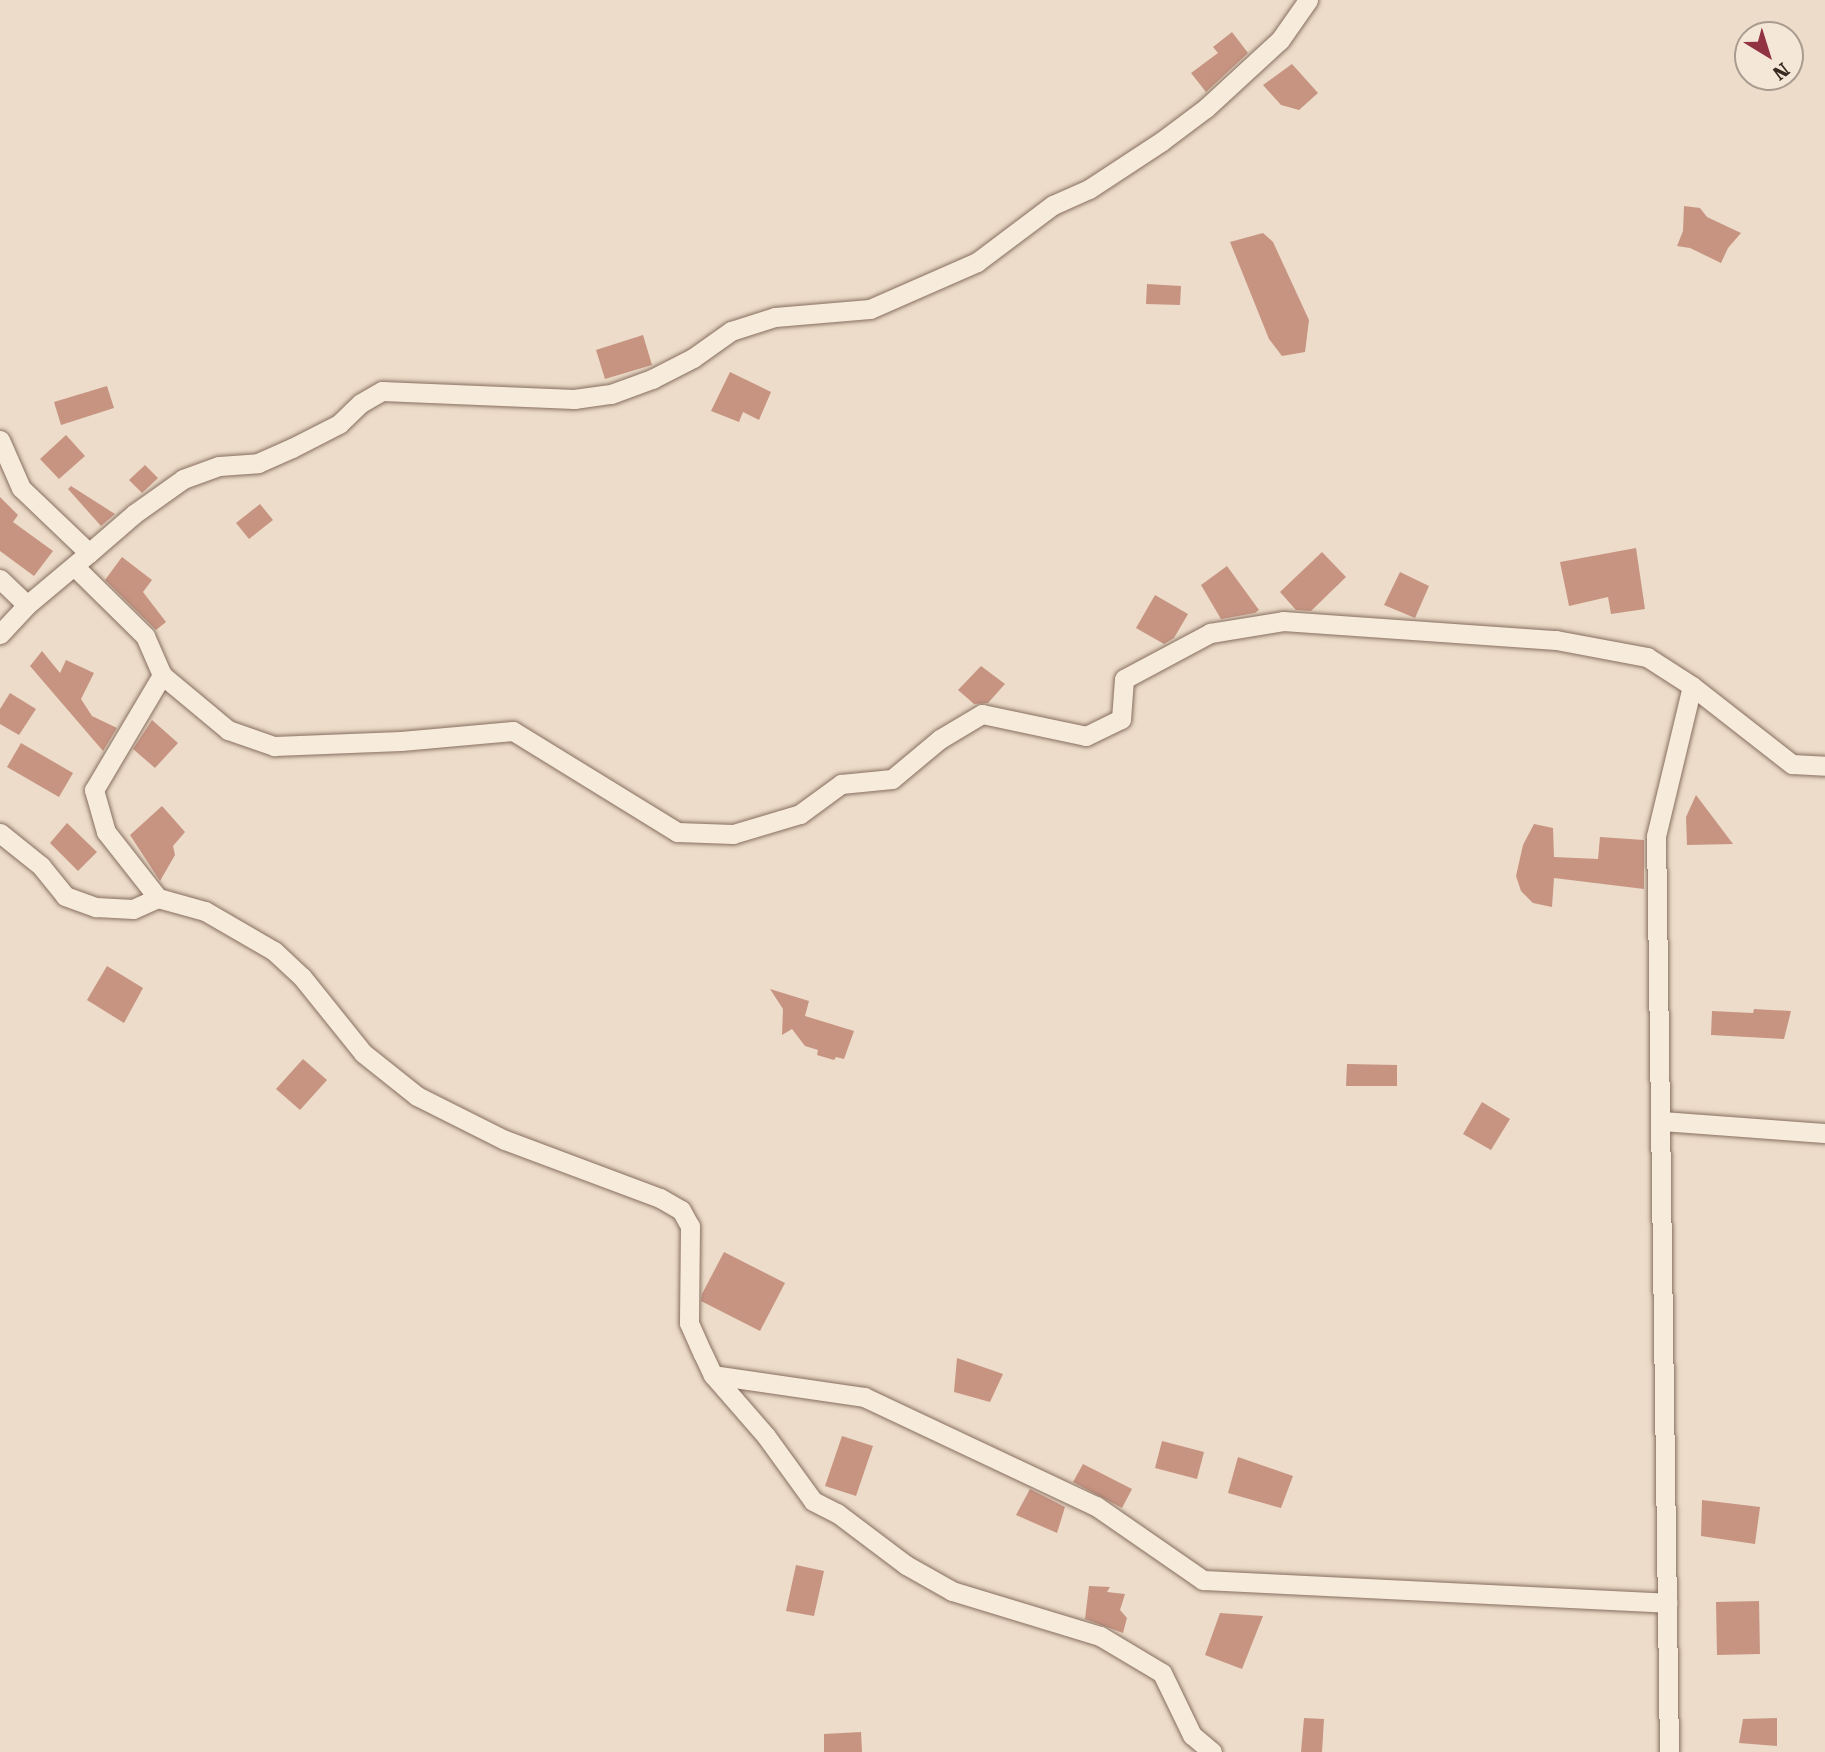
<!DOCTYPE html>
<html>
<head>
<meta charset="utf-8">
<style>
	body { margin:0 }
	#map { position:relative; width:1825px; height:1752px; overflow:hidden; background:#ecdcc9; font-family:"Roboto Serif",serif }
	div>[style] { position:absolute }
	.building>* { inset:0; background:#c79482 }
	.roads { filter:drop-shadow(0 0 2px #876e5f) drop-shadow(0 0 2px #876e5f) }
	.street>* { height:19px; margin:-9.5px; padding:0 9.5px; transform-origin:9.5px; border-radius:9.5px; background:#f7ebdc }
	span { translate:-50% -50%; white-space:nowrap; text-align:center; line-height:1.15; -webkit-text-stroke:6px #f4e7d8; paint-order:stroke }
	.north { position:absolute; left:1734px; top:21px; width:70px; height:70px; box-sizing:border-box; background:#f4e7d8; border:2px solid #a99b8f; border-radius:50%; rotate:142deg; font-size:19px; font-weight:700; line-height:28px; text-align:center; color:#382921 }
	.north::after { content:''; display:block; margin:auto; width:24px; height:32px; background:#913343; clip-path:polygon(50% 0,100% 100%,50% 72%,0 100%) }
</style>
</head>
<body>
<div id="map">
	<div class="building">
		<i style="clip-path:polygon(1232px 32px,1248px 53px,1206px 92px,1191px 73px,1218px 53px,1213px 47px)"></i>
		<i style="clip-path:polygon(1292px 64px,1318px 93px,1299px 110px,1281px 105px,1263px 85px)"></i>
		<i style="clip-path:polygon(1684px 206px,1700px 208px,1707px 217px,1741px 233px,1728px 248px,1721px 263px,1690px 248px,1677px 246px,1683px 231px)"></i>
		<i style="clip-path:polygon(1263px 233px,1273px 242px,1309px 320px,1305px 352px,1282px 356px,1269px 339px,1230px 242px)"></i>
		<i style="clip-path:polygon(1147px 284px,1181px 286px,1180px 305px,1146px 304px)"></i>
		<i style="clip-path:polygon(643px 335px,652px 365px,605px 379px,596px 350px)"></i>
		<i style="clip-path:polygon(730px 372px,771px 392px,759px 420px,743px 412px,739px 422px,711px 411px)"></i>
		<i style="clip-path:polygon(107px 386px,114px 408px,61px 425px,54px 402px)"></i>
		<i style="clip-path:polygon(66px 435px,85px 456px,59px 479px,40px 459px)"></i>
		<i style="clip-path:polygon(145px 465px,158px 478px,142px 493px,129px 480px)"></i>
		<i style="clip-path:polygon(71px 486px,115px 514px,101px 526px,68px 489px)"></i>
		<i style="clip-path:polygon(0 497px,18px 515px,13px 522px,53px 551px,34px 576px,0 551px)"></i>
		<i style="clip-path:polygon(260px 504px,273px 520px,249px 539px,236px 523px)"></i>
		<i style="clip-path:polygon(1636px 548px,1645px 609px,1611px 614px,1608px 597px,1569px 606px,1560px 562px)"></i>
		<i style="clip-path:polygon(1322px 552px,1346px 577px,1311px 611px,1296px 610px,1280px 592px)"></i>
		<i style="clip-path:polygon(122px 557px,152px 580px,143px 592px,166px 622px,156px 630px,105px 580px)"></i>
		<i style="clip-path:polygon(1227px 566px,1259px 610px,1255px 613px,1221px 619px,1201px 585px)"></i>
		<i style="clip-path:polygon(1400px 572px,1429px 586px,1415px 618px,1384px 605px)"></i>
		<i style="clip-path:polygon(1155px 595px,1188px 614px,1174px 638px,1164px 644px,1136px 628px)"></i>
		<i style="clip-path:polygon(42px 651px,60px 673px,66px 660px,94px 673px,81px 699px,92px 716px,117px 728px,103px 751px,30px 666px)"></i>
		<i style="clip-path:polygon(981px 666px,1005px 684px,988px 703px,974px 704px,958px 690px)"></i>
		<i style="clip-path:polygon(10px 693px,36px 709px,19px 735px,0 724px,0 709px)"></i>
		<i style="clip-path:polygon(152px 720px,178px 743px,155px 768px,133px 749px)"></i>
		<i style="clip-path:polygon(21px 743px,73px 773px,59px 797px,7px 767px)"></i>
		<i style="clip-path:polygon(1696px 795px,1733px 844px,1687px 845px,1686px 817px)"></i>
		<i style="clip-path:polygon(162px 806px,185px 832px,173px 846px,175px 855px,160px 881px,130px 835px)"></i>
		<i style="clip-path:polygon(67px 823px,97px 852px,78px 871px,50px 843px)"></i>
		<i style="clip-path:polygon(1534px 824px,1553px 828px,1554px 857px,1598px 859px,1600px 837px,1644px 840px,1644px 889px,1554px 878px,1552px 907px,1533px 903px,1521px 891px,1516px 876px,1523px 845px)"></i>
		<i style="clip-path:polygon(107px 966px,143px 988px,124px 1023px,87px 1000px)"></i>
		<i style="clip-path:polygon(770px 989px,809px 1001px,805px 1016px,854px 1031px,844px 1059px,836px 1057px,834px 1060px,817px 1055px,818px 1050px,805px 1046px,792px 1029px,782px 1035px,783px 1009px)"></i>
		<i style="clip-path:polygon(1754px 1009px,1791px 1011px,1784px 1039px,1711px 1035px,1712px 1011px,1753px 1013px)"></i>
		<i style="clip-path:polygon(303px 1059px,327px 1080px,300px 1110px,276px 1089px)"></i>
		<i style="clip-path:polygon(1347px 1064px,1397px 1065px,1397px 1086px,1346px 1086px)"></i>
		<i style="clip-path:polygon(1482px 1102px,1510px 1119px,1491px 1150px,1463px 1134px)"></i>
		<i style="clip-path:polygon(724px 1252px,785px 1283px,760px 1331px,701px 1301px,702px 1294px)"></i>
		<i style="clip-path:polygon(957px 1358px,1003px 1374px,990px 1402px,954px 1392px)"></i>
		<i style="clip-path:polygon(842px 1436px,873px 1446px,856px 1496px,825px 1486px)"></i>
		<i style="clip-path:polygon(1162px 1441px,1204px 1452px,1197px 1479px,1155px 1468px)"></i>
		<i style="clip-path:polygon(1238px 1457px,1293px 1476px,1281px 1508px,1228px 1493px)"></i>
		<i style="clip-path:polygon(1083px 1464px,1132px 1489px,1122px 1508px,1073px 1482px)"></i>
		<i style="clip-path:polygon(1030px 1489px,1065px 1507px,1057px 1533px,1016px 1515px)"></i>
		<i style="clip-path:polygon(1702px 1500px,1760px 1507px,1755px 1544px,1701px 1536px)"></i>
		<i style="clip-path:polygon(796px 1565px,824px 1571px,814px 1616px,786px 1611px)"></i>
		<i style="clip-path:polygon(1089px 1586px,1110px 1587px,1107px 1592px,1125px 1594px,1120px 1610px,1127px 1618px,1123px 1633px,1085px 1619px)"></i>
		<i style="clip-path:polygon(1759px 1601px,1760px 1654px,1717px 1655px,1716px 1602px)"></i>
		<i style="clip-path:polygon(1220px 1613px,1263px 1616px,1242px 1669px,1205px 1655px)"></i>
		<i style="clip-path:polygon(1304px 1718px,1324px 1719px,1322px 1752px,1301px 1752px)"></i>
		<i style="clip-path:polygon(1777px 1718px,1777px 1746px,1739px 1743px,1743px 1719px)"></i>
		<i style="clip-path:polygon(861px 1732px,862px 1752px,824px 1752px,824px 1734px)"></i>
	</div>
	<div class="roads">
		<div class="street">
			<i style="left:0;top:440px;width:52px;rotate:66.4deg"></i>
			<i style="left:21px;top:488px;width:94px;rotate:43.7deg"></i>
			<i style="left:89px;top:553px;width:81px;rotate:140deg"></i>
			<i style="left:27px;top:605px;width:40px;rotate:133deg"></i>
			<i style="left:89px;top:553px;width:60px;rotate:-40.9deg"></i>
			<i style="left:134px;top:514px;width:60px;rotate:-35.5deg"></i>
			<i style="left:183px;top:479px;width:38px;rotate:-20deg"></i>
			<i style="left:219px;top:466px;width:39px;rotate:-4deg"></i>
			<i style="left:258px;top:463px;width:37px;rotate:-24deg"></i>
			<i style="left:292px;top:448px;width:53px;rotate:-27.1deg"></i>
			<i style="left:339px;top:424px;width:30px;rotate:-44deg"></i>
			<i style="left:361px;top:403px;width:24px;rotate:-30deg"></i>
			<i style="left:382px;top:391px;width:192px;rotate:2.4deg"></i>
			<i style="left:574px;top:399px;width:37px;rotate:-8deg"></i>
			<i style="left:611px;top:394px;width:44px;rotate:-20.1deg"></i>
			<i style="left:652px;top:379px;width:46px;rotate:-27.1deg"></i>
			<i style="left:693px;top:358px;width:47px;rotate:-35.4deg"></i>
			<i style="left:731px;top:331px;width:46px;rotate:-17.7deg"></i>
			<i style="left:775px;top:317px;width:95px;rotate:-4.8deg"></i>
			<i style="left:870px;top:309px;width:117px;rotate:-23.7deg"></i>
			<i style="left:977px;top:262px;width:95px;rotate:-36.9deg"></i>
			<i style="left:1053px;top:205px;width:39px;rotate:-24deg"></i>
			<i style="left:1089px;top:189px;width:87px;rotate:-33.3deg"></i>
			<i style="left:1162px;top:141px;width:55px;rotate:-36.9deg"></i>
			<i style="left:1206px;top:108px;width:100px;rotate:-42.6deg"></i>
			<i style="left:1280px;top:40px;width:49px;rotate:-55deg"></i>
			<i style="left:74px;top:566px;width:100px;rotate:44.6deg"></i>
			<i style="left:145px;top:636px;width:43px;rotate:66.4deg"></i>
			<i style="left:162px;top:675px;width:86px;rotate:39.8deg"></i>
			<i style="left:228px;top:730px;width:49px;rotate:19.2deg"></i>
			<i style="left:274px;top:746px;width:127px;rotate:-2.3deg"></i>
			<i style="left:401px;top:741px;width:112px;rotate:-5.1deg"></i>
			<i style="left:513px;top:731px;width:193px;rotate:31.6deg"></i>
			<i style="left:677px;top:832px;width:56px;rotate:2deg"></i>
			<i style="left:733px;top:834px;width:70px;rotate:-16.6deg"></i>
			<i style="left:800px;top:814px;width:51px;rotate:-36.2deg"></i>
			<i style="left:841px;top:784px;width:51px;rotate:-5.6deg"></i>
			<i style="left:892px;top:779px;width:62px;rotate:-39.8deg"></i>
			<i style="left:940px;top:739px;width:49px;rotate:-30.8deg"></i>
			<i style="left:982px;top:714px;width:106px;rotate:11.9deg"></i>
			<i style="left:1086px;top:736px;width:39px;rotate:-26deg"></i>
			<i style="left:1121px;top:719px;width:40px;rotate:-85.7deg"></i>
			<i style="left:1124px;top:679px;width:98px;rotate:-28.1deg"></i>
			<i style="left:1210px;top:633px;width:74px;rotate:-9.3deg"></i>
			<i style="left:1283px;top:621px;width:274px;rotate:4deg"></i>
			<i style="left:1556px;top:640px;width:93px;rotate:10.6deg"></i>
			<i style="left:1647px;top:657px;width:54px;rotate:32.8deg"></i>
			<i style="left:1692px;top:686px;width:127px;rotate:38deg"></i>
			<i style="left:1792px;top:764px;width:33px;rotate:3deg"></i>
			<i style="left:0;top:579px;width:37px;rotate:44deg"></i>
			<i style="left:0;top:833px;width:53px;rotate:38.8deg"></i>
			<i style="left:41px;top:866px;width:38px;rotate:51deg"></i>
			<i style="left:65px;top:896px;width:33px;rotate:20deg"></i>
			<i style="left:96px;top:907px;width:37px;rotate:3deg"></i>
			<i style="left:133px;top:909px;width:27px;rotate:-24deg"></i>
			<i style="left:158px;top:898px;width:49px;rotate:15.5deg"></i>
			<i style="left:205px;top:911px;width:80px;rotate:30.1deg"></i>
			<i style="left:274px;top:951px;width:38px;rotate:43deg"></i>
			<i style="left:302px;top:977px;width:97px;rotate:51.2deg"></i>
			<i style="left:363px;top:1053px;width:69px;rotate:38.5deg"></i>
			<i style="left:417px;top:1096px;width:98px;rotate:26.6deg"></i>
			<i style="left:505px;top:1140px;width:165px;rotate:20.5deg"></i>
			<i style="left:660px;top:1198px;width:24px;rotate:30deg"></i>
			<i style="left:681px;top:1210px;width:18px;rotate:61deg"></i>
			<i style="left:690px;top:1226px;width:97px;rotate:90.6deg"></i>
			<i style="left:689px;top:1323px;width:34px;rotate:66deg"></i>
			<i style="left:703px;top:1354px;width:23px;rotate:65deg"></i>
			<i style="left:713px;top:1375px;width:81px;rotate:49deg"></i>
			<i style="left:766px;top:1436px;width:80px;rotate:54.1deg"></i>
			<i style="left:813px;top:1501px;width:27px;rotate:27deg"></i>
			<i style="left:837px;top:1513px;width:86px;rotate:37deg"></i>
			<i style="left:906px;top:1565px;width:53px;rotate:29.5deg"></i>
			<i style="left:952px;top:1591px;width:155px;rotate:16.9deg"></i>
			<i style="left:1100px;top:1636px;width:72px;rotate:30.8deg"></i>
			<i style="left:1162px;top:1673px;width:69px;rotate:64.2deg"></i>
			<i style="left:1192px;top:1735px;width:26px;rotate:40deg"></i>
			<i style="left:158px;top:898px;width:84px;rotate:-128.2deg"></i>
			<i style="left:106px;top:832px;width:44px;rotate:-105.9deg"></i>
			<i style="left:94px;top:790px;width:134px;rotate:-59.4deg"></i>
			<i style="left:1661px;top:1121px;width:164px;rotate:4.2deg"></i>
			<i style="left:713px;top:1375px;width:153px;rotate:8.3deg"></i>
			<i style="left:864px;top:1397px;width:256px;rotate:25.2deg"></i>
			<i style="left:1096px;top:1506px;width:130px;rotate:34.7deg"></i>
			<i style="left:1203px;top:1580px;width:465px;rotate:2.8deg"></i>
			<i style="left:1669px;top:1752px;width:916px;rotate:-90.81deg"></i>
			<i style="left:1656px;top:836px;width:154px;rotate:-76.5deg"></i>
		</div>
	</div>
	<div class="north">N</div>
</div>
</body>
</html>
